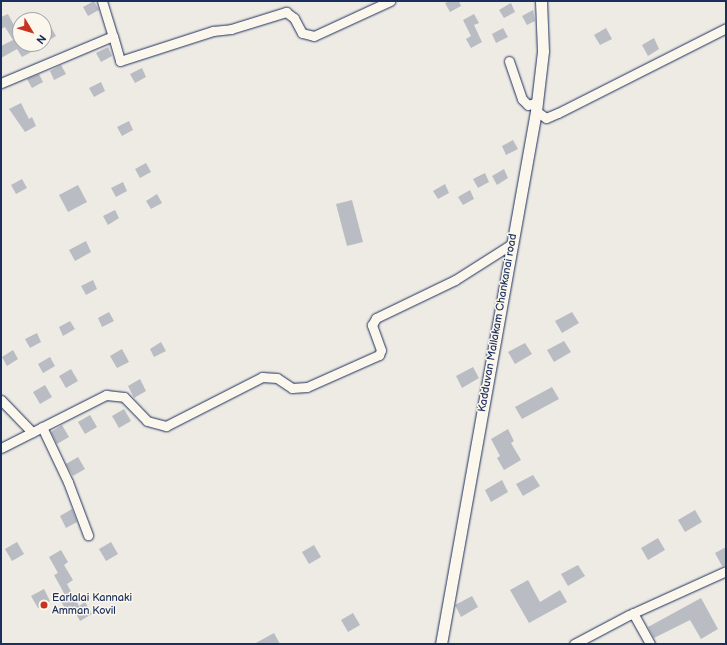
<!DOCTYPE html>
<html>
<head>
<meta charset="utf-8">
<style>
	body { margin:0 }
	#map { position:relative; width:727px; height:645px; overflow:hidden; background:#eeebe4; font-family:"Balsamiq Sans",sans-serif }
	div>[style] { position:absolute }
	.building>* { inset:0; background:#b9bcc3 }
	.roads { filter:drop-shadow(0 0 1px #1b2f5e) drop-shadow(0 0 1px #1b2f5e) }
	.minor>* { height:9px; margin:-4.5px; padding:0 4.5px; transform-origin:4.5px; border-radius:4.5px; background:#fbf7ec }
	.major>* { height:11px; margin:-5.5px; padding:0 5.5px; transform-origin:5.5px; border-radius:5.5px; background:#fbf7ec }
	.dots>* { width:11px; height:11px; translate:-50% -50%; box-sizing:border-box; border:2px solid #fbf7ec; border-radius:50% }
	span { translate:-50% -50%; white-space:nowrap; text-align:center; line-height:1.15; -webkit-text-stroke:3px #fbf7ec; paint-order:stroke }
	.street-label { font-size:11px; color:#1b2f5e }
	.poi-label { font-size:11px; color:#1b2f5e }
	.left { translate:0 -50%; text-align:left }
	.frame { position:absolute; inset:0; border:2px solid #1b2f5e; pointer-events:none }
	.north { position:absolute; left:12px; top:12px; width:40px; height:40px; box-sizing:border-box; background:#fbf7ec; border:1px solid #a1a7b3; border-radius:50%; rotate:128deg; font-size:11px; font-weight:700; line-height:16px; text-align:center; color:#1b2f5e }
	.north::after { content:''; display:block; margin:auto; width:14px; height:18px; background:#c8321e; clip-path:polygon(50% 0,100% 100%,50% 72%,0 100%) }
</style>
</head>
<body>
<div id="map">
	<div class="building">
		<i style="clip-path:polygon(94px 1px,99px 10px,88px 16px,83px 7px)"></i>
		<i style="clip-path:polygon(450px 1px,459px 1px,461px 6px,450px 12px,445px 3px)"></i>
		<i style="clip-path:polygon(511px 3px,515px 12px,504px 18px,499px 10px)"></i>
		<i style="clip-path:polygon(533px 10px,535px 21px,527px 25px,522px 16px)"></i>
		<i style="clip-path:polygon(8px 14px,16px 29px,20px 27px,20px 44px,30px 44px,33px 51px,22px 57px,17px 49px,1px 58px,1px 46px,13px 40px,5px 27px,1px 29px,1px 17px)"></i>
		<i style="clip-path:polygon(474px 14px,479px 23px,474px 25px,482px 42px,471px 48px,466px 39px,471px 36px,463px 20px)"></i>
		<i style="clip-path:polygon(51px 27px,56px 36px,44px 43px,44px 31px)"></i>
		<i style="clip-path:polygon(503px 28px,508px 37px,496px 43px,492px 34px)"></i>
		<i style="clip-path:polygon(606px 28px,612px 39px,600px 45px,594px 35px)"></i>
		<i style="clip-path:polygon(654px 38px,659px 49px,648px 56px,642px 45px)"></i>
		<i style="clip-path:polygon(108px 47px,112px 56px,101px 62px,96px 53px)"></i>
		<i style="clip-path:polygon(61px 65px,66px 74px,54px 80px,50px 71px)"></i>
		<i style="clip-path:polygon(142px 68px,146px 77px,135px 83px,130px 74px)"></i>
		<i style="clip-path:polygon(39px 74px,43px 82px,32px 88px,27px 79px)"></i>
		<i style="clip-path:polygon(101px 82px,105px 91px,94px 97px,89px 88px)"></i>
		<i style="clip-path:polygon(21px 103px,29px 119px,32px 117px,36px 126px,25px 132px,9px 109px)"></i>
		<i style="clip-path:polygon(129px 121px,133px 130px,122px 136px,117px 127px)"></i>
		<i style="clip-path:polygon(513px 140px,518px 149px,506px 155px,502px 146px)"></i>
		<i style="clip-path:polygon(146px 163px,151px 172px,140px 178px,135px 169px)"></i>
		<i style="clip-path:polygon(504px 169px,508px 178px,497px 185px,492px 176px)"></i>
		<i style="clip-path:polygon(485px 173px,489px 182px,478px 188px,473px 179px)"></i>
		<i style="clip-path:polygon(22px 179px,27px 188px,16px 194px,11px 185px)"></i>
		<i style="clip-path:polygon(123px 182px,127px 191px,116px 197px,111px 188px)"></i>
		<i style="clip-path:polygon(445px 184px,449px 193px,438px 199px,433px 191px)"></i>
		<i style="clip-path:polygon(78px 185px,87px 202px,68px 212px,59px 195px)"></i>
		<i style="clip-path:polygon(470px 190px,474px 199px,463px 205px,458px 197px)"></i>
		<i style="clip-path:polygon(157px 194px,162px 203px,151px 209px,146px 201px)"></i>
		<i style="clip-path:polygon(352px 200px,363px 242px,347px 246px,336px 204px)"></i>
		<i style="clip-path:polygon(115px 210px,119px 218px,108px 225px,103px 216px)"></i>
		<i style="clip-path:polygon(86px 241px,91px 252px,75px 261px,69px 250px)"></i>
		<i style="clip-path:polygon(93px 280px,97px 289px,86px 295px,81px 286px)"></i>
		<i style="clip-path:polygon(109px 312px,114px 321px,102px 327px,98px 318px)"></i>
		<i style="clip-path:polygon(572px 312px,579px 323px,562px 333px,555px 321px)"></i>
		<i style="clip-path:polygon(70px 321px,75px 329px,63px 336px,59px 327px)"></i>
		<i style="clip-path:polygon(37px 333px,41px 342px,30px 348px,25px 339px)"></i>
		<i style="clip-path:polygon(564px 341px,571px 352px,554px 362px,547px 350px)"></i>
		<i style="clip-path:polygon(161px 342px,166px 351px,154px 357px,150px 349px)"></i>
		<i style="clip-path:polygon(525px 343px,532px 354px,515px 364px,508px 352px)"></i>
		<i style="clip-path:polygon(122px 349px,129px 362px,117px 368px,110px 356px)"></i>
		<i style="clip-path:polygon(13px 350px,18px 359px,7px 366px,2px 357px)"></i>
		<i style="clip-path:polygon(50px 357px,55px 366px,43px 373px,38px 364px)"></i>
		<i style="clip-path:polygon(473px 367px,479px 378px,462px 388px,456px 376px)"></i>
		<i style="clip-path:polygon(71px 369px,78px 381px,66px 388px,59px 376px)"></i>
		<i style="clip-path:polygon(140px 379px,146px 391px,134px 398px,128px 386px)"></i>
		<i style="clip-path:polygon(45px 385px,52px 397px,40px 404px,33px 392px)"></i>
		<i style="clip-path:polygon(552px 387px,559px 399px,522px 419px,515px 407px)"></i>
		<i style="clip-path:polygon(124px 409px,131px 421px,119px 428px,112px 416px)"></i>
		<i style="clip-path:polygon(90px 415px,97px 427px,85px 434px,78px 422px)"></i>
		<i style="clip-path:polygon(62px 425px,69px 437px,57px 444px,51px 432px)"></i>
		<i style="clip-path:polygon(508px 429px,514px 441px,511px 443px,521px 460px,504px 470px,497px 458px,500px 456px,491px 439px)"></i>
		<i style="clip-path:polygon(78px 457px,85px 469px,73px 476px,66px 464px)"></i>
		<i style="clip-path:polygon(533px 475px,540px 486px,523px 496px,516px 484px)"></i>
		<i style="clip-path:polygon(502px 480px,508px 492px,491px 502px,485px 490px)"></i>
		<i style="clip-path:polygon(72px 509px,77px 522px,66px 528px,60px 516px)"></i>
		<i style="clip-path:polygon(695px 510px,702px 522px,685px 532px,678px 520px)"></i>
		<i style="clip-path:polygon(658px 538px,665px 550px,648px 560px,641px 548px)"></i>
		<i style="clip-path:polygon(17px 542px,24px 554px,12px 561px,5px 549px)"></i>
		<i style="clip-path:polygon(111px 542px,118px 554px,106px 561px,99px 549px)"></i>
		<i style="clip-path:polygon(314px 545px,321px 557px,309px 564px,302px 552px)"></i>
		<i style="clip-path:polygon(726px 547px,726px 565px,722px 566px,715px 553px)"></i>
		<i style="clip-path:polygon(61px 550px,68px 562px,64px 565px,73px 580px,67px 584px,79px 606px,85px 602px,92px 614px,80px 621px,72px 607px,66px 610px,59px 598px,65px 595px,54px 575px,58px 573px,49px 557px)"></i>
		<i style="clip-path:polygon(578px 565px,585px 576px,568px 586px,561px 574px)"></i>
		<i style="clip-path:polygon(528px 580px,540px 602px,560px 590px,567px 602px,529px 623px,510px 590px)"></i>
		<i style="clip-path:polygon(44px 589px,50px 601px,38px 608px,31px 596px)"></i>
		<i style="clip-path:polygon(472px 596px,478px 607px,461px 617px,455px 605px)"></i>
		<i style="clip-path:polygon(701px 598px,718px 629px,701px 639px,690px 620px,654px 638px,648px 627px)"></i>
		<i style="clip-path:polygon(353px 613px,360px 625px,348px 632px,341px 620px)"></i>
		<i style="clip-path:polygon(274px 633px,280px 644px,254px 644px)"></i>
	</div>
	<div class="roads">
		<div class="minor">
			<i style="left:102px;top:1px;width:37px;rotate:73deg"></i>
			<i style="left:509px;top:61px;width:40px;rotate:71.1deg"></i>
			<i style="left:522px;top:99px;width:8px;rotate:45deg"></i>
			<i style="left:528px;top:105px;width:9px;rotate:-18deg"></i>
			<i style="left:1px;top:83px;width:121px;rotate:-22.8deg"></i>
			<i style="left:113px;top:36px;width:26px;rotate:74deg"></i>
			<i style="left:120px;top:61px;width:98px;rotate:-17.9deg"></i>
			<i style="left:213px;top:31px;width:18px;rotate:-6deg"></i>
			<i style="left:231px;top:29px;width:58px;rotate:-17.2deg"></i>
			<i style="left:286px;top:12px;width:10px;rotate:37deg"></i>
			<i style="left:294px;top:18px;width:17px;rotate:62deg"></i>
			<i style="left:302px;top:33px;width:12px;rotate:14deg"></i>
			<i style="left:314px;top:36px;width:84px;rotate:-24.7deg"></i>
			<i style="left:536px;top:111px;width:12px;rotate:35deg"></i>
			<i style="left:546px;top:118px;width:13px;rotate:-23deg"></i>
			<i style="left:558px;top:113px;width:188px;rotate:-26.8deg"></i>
			<i style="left:1px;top:400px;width:45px;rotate:45.9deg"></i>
			<i style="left:42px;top:427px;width:61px;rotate:64.7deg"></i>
			<i style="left:68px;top:482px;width:57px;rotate:69.3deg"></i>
			<i style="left:1px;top:448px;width:118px;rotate:-26.8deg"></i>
			<i style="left:106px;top:395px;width:18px;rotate:6deg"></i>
			<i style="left:124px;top:397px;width:33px;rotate:46deg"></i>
			<i style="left:147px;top:421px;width:20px;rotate:15deg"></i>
			<i style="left:166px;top:426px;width:108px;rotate:-27deg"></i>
			<i style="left:262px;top:377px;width:15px;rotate:4deg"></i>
			<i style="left:277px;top:378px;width:18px;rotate:34deg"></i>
			<i style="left:292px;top:388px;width:15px;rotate:-4deg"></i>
			<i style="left:307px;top:387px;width:79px;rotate:-24deg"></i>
			<i style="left:379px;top:355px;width:5px;rotate:-68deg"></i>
			<i style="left:381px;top:350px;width:27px;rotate:-110deg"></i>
			<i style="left:372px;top:325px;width:8px;rotate:-60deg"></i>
			<i style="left:376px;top:318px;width:88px;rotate:-25.7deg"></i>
			<i style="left:455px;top:280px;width:69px;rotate:-32.5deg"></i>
			<i style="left:633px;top:613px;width:35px;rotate:61deg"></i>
			<i style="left:574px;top:644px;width:62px;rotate:-27.8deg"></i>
			<i style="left:629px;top:615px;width:107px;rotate:-24.4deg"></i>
		</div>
		<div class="major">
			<i style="left:441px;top:644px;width:541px;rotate:-79.89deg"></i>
			<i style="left:536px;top:111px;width:60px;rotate:-83.3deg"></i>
			<i style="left:543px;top:51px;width:50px;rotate:-92.3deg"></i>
		</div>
	</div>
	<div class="dots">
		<i style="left:44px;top:605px;background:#c8321e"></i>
	</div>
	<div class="street-label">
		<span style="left:498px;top:323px;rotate:-80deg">Kadduvan Mallakam Chankanai road</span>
	</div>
	<div class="poi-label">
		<span class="left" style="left:52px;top:605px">Earlalai Kannaki<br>Amman Kovil</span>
	</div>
	<div class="frame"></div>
	<div class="north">N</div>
</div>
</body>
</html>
